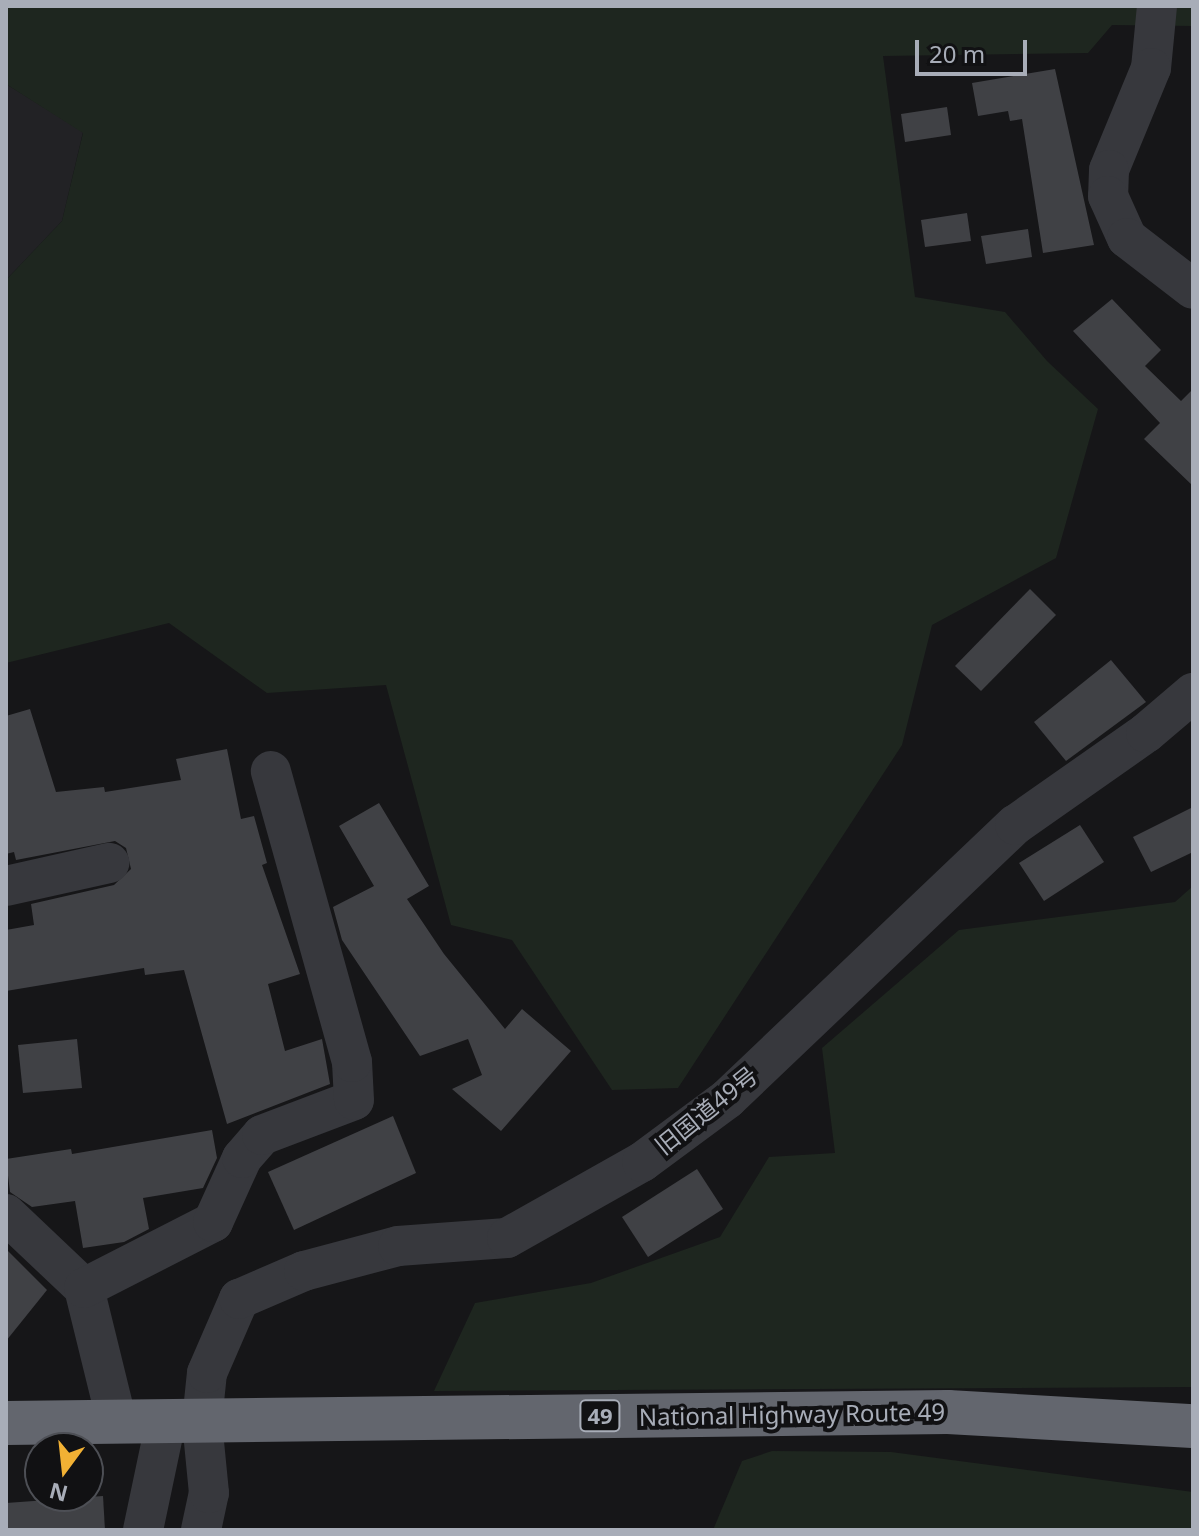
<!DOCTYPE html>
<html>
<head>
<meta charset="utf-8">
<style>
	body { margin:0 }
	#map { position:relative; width:1199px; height:1536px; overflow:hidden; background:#161618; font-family:"Noto Sans","Noto Sans JP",sans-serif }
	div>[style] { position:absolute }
	.built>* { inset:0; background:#222225 }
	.green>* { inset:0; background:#1e261f }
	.building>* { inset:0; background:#404145 }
	.minor>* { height:40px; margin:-20px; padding:0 20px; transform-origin:20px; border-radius:20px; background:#37383d }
	.highway>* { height:44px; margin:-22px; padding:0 22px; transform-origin:22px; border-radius:22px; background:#63666e }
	span { translate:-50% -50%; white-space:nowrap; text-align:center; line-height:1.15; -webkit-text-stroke:8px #111113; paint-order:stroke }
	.shield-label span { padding:2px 6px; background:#111113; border:2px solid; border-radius:6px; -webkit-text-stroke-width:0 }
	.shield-label { font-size:22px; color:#a8adb8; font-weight:700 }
	.street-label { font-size:24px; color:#a8adb8 }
	.frame { position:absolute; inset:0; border:8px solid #a8adb8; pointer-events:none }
	.north { position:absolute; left:24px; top:1432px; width:80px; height:80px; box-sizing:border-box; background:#111113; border:2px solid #4d4f55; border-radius:50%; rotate:195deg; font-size:22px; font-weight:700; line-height:32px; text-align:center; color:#a8adb8 }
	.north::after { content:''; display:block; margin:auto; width:28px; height:36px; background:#f2b134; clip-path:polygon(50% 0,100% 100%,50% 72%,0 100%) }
	.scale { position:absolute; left:915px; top:40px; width:112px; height:36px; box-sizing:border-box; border:4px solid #a8adb8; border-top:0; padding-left:10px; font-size:24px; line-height:28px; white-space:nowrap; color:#a8adb8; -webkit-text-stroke:6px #111113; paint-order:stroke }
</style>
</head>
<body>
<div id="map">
	<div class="built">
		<i style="clip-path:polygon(6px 84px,83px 132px,62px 221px,6px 280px)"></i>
	</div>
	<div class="green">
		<i style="clip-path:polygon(6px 6px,1193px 6px,1193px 26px,1112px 25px,1088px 53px,883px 56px,915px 297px,1005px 312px,1047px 361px,1098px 409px,1056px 558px,932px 625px,902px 745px,678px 1088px,612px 1090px,512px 940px,451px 925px,386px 685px,267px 693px,169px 623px,6px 663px,6px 280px,62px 221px,83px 133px,6px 84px)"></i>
		<i style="clip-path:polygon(1193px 886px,1193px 1387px,434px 1391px,475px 1303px,591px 1283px,720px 1237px,769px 1157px,835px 1153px,822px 1048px,959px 930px,1175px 902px)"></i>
		<i style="clip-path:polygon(772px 1451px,891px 1452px,1193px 1492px,1193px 1530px,713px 1530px,742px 1461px)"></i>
	</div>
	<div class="building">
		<i style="clip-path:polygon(1055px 69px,1094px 245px,1043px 253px,1022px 119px,1010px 121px,1008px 111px,978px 116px,972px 83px)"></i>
		<i style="clip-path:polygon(947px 107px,951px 135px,905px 142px,901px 114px)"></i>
		<i style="clip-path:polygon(967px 213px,971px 241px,925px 247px,921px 220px)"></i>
		<i style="clip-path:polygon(1028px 229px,1032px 257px,986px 264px,981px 236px)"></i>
		<i style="clip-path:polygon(1112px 299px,1161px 350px,1145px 366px,1181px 401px,1193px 389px,1193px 486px,1144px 439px,1160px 423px,1073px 331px)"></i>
		<i style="clip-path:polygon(1030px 589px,1056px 615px,981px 691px,955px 666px)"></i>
		<i style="clip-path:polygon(1111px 660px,1146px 702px,1066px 761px,1034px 722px)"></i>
		<i style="clip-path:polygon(30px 709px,56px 792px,104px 787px,105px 792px,181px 780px,176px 759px,227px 749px,241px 819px,254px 816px,267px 863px,262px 865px,300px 974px,268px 984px,285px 1051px,322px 1039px,330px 1084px,227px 1124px,184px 970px,145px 975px,144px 968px,6px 991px,6px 930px,34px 925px,31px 904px,114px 885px,131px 869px,126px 848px,115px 841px,16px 860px,14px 852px,6px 854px,6px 716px)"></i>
		<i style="clip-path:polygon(379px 803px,429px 886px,407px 899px,444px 954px,505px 1029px,522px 1009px,571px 1051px,501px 1131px,452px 1089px,482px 1075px,468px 1039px,420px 1056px,342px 940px,333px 907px,374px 886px,339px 826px)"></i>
		<i style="clip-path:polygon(1193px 807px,1193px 852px,1151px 872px,1133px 837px)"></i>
		<i style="clip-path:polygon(1080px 825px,1104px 862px,1044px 901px,1019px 863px)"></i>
		<i style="clip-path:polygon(77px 1039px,82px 1088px,23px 1093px,18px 1045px)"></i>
		<i style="clip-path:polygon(393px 1116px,416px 1173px,294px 1230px,268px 1172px)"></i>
		<i style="clip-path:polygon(212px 1130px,217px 1158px,203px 1188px,143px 1198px,149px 1229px,124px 1242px,83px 1248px,75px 1201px,32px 1207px,10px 1192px,6px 1159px,71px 1149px,72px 1154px)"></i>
		<i style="clip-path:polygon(697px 1169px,723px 1209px,648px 1257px,622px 1217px)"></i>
		<i style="clip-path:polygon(6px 1249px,47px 1290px,6px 1341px)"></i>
		<i style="clip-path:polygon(103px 1496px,105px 1530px,6px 1530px,6px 1503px)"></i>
	</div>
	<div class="minor">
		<i style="left:1157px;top:6px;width:62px;rotate:95.5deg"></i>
		<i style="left:1151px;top:68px;width:110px;rotate:112.4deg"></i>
		<i style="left:1109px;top:170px;width:26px;rotate:92deg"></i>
		<i style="left:1108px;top:196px;width:46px;rotate:65.7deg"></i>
		<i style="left:1127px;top:238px;width:83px;rotate:37.7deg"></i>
		<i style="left:6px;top:886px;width:106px;rotate:-12.6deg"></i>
		<i style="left:6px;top:1214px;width:108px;rotate:43.5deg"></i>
		<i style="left:84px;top:1288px;width:138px;rotate:76.2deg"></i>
		<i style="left:84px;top:1288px;width:145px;rotate:-27.1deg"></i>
		<i style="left:213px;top:1222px;width:70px;rotate:-65.6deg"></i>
		<i style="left:242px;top:1158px;width:30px;rotate:-49deg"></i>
		<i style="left:262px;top:1135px;width:98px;rotate:-20.8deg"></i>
		<i style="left:354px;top:1100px;width:38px;rotate:-93deg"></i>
		<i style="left:352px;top:1062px;width:302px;rotate:-105.6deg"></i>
		<i style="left:143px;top:1530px;width:111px;rotate:-78.1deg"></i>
		<i style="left:201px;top:1530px;width:38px;rotate:-78deg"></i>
		<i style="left:209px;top:1493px;width:72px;rotate:-95.6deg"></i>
		<i style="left:202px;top:1421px;width:48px;rotate:-84.1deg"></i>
		<i style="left:207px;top:1373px;width:81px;rotate:-66.6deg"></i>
		<i style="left:239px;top:1299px;width:71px;rotate:-23.3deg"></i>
		<i style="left:304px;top:1271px;width:97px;rotate:-14.9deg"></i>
		<i style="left:398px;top:1246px;width:109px;rotate:-4.2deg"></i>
		<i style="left:507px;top:1238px;width:155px;rotate:-29.4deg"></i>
		<i style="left:642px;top:1162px;width:106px;rotate:-36.5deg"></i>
		<i style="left:727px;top:1099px;width:398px;rotate:-43.6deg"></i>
		<i style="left:1015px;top:825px;width:160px;rotate:-35.1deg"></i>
		<i style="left:1146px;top:733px;width:62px;rotate:-40.4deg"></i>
	</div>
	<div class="highway">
		<i style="left:6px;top:1423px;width:942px;rotate:-0.67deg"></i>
		<i style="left:948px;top:1412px;width:245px;rotate:3.3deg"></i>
	</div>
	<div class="shield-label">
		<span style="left:600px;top:1416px">49</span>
	</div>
	<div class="street-label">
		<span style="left:706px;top:1110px;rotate:-39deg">旧国道49号</span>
		<span style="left:792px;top:1414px;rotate:-1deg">National Highway Route 49</span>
	</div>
	<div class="frame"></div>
	<div class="north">N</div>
	<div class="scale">20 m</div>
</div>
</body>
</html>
